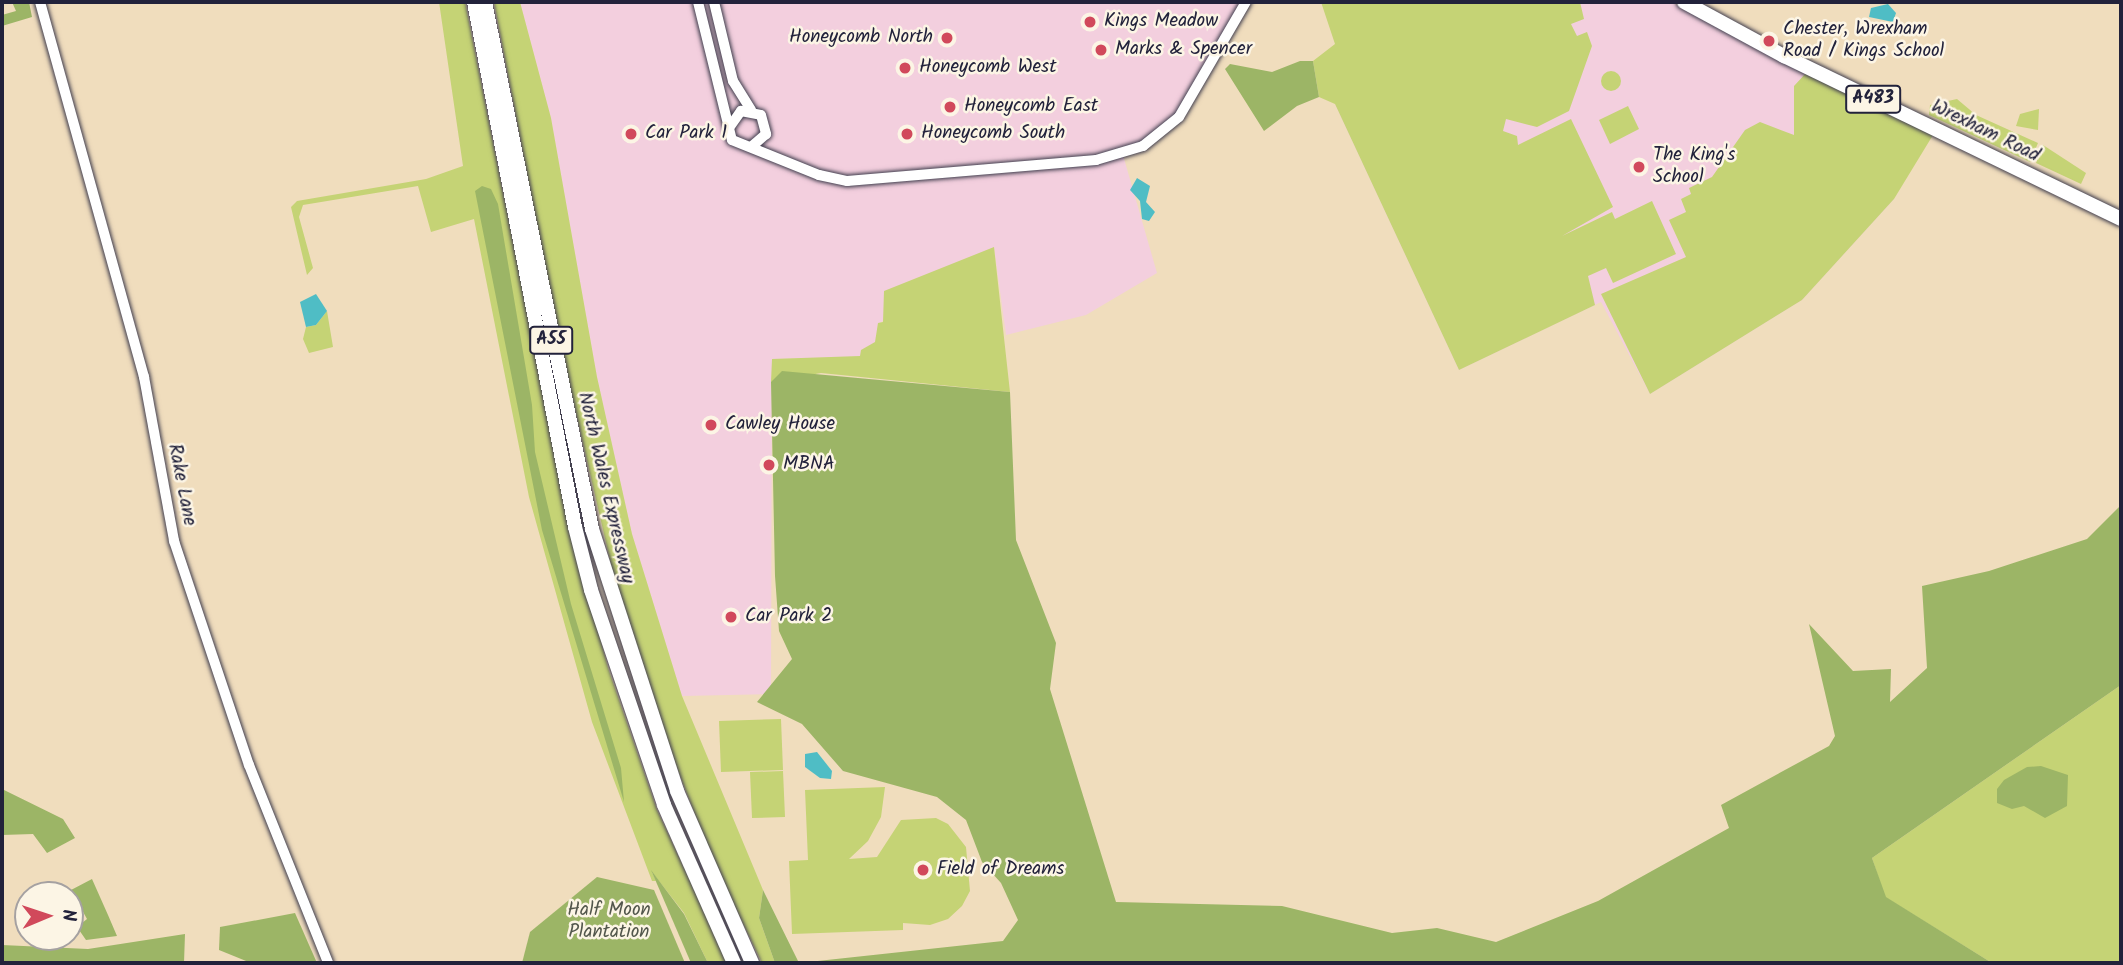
<!DOCTYPE html>
<html>
<head>
<meta charset="utf-8">
<style>
	body { margin:0 }
	#map { position:relative; width:2123px; height:965px; overflow:hidden; background:#f0ddbd; font-family:Kalam,sans-serif }
	div>[style] { position:absolute }
	.built>* { inset:0; background:#f3cfde }
	.green>* { inset:0; background:#c5d375 }
	.round { border-radius:50% }
	.forest>* { inset:0; background:#9cb566 }
	.water>* { inset:0; background:#4fbdc5 }
	.roads { filter:drop-shadow(0 0 2px #413e4e) drop-shadow(0 0 2px #413e4e) }
	.secondary>* { height:10px; margin:-5px; padding:0 5px; transform-origin:5px; border-radius:5px; background:#fff }
	.highway>* { height:14px; margin:-7px; padding:0 7px; transform-origin:7px; border-radius:7px; background:#fff }
	.dots>* { width:19px; height:19px; translate:-50% -50%; box-sizing:border-box; border:4px solid #fcf5e5; border-radius:50% }
	span { translate:-50% -50%; white-space:nowrap; text-align:center; line-height:1.15; -webkit-text-stroke:5px #fcf5e5; paint-order:stroke }
	.shield-label span { padding:2px 5px; background:#fcf5e5; border:2px solid; border-radius:5px; -webkit-text-stroke-width:0 }
	.shield-label { font-size:18px; color:#22223b; font-weight:700 }
	.poi-label { font-size:19px; color:#22223b }
	.left { translate:0 -50%; text-align:left }
	.right { translate:-100% -50%; text-align:right }
	.street-label { font-size:19px; color:#22223b }
	.park-label { font-size:19px; color:#53574c }
	.frame { position:absolute; inset:0; border:4px solid #22223b; pointer-events:none }
	.north { position:absolute; left:14px; top:881px; width:70px; height:70px; box-sizing:border-box; background:#fcf5e5; border:2px solid #a5a1a1; border-radius:50%; rotate:88deg; font-size:19px; font-weight:700; line-height:28px; text-align:center; color:#22223b }
	.north::after { content:''; display:block; margin:auto; width:24px; height:32px; background:#d1495b; clip-path:polygon(50% 0,100% 100%,50% 72%,0 100%) }
</style>
</head>
<body>
<div id="map">
	<div class="built">
		<i style="clip-path:polygon(520px 2px,1246px 2px,1179px 117px,1123px 155px,1157px 273px,1086px 315px,1006px 335px,994px 247px,878px 324px,876px 342px,860px 357px,772px 359px,771px 694px,682px 696px,632px 534px,597px 377px,551px 118px)"></i>
		<i style="clip-path:polygon(1421px 2px,1671px 2px,1806px 73px,1894px 199px,1802px 300px,1650px 394px,1601px 302px,1459px 370px,1335px 104px)"></i>
	</div>
	<div class="green">
		<i style="clip-path:polygon(439px 2px,465px 2px,568px 518px,608px 668px,657px 810px,728px 963px,708px 963px,684px 913px,652px 872px,656px 881px,652px 881px,592px 722px,529px 497px,474px 219px,431px 232px,418px 186px,303px 205px,299px 217px,313px 268px,307px 275px,291px 207px,297px 201px,426px 179px,463px 166px)"></i>
		<i style="clip-path:polygon(494px 2px,520px 2px,551px 118px,597px 377px,632px 534px,682px 696px,763px 890px,759px 918px,775px 963px,762px 963px,714px 863px,656px 714px,619px 599px,558px 335px)"></i>
		<i style="clip-path:polygon(1321px 2px,1580px 2px,1584px 19px,1571px 24px,1577px 36px,1587px 32px,1592px 46px,1569px 111px,1537px 127px,1506px 119px,1503px 131px,1517px 136px,1518px 145px,1571px 119px,1613px 207px,1562px 236px,1612px 212px,1615px 219px,1652px 201px,1676px 254px,1613px 283px,1606px 268px,1588px 276px,1595px 305px,1459px 370px,1335px 104px,1319px 97px,1313px 61px,1335px 44px)"></i>
		<i class="round" style="left:1601px;top:71px;width:20px;height:20px"></i>
		<i style="clip-path:polygon(1806px 73px,1933px 135px,1894px 199px,1802px 300px,1650px 394px,1601px 294px,1686px 257px,1669px 220px,1686px 212px,1681px 199px,1691px 194px,1689px 188px,1712px 177px,1745px 130px,1760px 122px,1794px 135px,1794px 86px)"></i>
		<i style="clip-path:polygon(1957px 99px,1976px 115px,2038px 143px,2030px 162px,1929px 115px,1930px 105px)"></i>
		<i style="clip-path:polygon(1628px 106px,1639px 129px,1610px 144px,1599px 120px)"></i>
		<i style="clip-path:polygon(2039px 109px,2038px 130px,2016px 126px,2020px 114px)"></i>
		<i style="clip-path:polygon(2043px 145px,2086px 173px,2081px 184px,2036px 163px)"></i>
		<i style="clip-path:polygon(994px 247px,1010px 392px,821px 373px,771px 382px,772px 359px,860px 356px,861px 350px,875px 342px,878px 323px,883px 322px,884px 291px)"></i>
		<i style="clip-path:polygon(327px 311px,333px 347px,309px 353px,303px 339px,306px 327px,316px 325px)"></i>
		<i style="clip-path:polygon(2121px 685px,2121px 963px,1992px 963px,1885px 897px,1872px 858px)"></i>
		<i style="clip-path:polygon(781px 719px,783px 770px,721px 772px,719px 721px)"></i>
		<i style="clip-path:polygon(783px 771px,785px 817px,752px 818px,750px 772px)"></i>
		<i style="clip-path:polygon(885px 787px,881px 817px,868px 841px,849px 859px,877px 857px,901px 820px,936px 818px,948px 824px,966px 847px,970px 891px,962px 906px,948px 919px,930px 925px,903px 923px,903px 930px,792px 934px,789px 861px,808px 860px,805px 790px)"></i>
	</div>
	<div class="forest">
		<i style="clip-path:polygon(12px 2px,29px 2px,32px 17px,2px 26px,2px 15px,16px 11px)"></i>
		<i style="clip-path:polygon(1300px 61px,1313px 61px,1319px 97px,1297px 106px,1264px 131px,1225px 69px,1230px 64px,1272px 72px)"></i>
		<i style="clip-path:polygon(482px 186px,491px 189px,498px 204px,532px 405px,535px 452px,571px 604px,621px 768px,624px 802px,542px 530px,475px 191px)"></i>
		<i style="clip-path:polygon(782px 371px,1010px 392px,1016px 540px,1056px 643px,1050px 689px,1116px 902px,1282px 906px,1392px 933px,1437px 928px,1496px 942px,1598px 901px,1729px 828px,1721px 805px,1829px 746px,1835px 736px,1809px 624px,1853px 671px,1891px 669px,1890px 702px,1927px 668px,1922px 586px,1989px 571px,2087px 539px,2121px 505px,2121px 685px,1872px 858px,1886px 897px,1992px 963px,775px 963px,759px 918px,763px 890px,799px 963px,1003px 941px,1018px 920px,1001px 883px,982px 862px,966px 820px,937px 797px,843px 771px,802px 724px,757px 702px,792px 659px,779px 631px,775px 576px,771px 382px)"></i>
		<i style="clip-path:polygon(2041px 766px,2068px 775px,2067px 806px,2045px 818px,2024px 806px,2012px 809px,1997px 803px,1997px 789px,2004px 780px,2027px 767px)"></i>
		<i style="clip-path:polygon(2px 789px,63px 819px,75px 838px,47px 853px,33px 834px,2px 835px)"></i>
		<i style="clip-path:polygon(651px 870px,684px 914px,708px 963px,691px 963px)"></i>
		<i style="clip-path:polygon(597px 877px,654px 890px,685px 963px,522px 963px,530px 932px)"></i>
		<i style="clip-path:polygon(92px 879px,108px 915px,117px 936px,86px 940px,77px 927px,87px 919px,71px 890px)"></i>
		<i style="clip-path:polygon(295px 913px,317px 963px,251px 963px,219px 950px,220px 927px)"></i>
		<i style="clip-path:polygon(185px 934px,184px 963px,2px 963px,2px 945px,88px 949px)"></i>
	</div>
	<div class="water">
		<i style="clip-path:polygon(1888px 4px,1896px 13px,1893px 22px,1869px 17px,1871px 8px)"></i>
		<i style="clip-path:polygon(1137px 178px,1150px 186px,1146px 202px,1155px 212px,1149px 221px,1142px 219px,1140px 201px,1130px 190px)"></i>
		<i style="clip-path:polygon(316px 294px,327px 311px,316px 325px,306px 327px,300px 302px)"></i>
		<i style="clip-path:polygon(817px 752px,832px 771px,831px 779px,820px 778px,805px 767px,805px 754px)"></i>
	</div>
	<div class="roads">
		<div class="secondary">
			<i style="left:40px;top:2px;width:389px;rotate:74.5deg"></i>
			<i style="left:144px;top:377px;width:167px;rotate:79.6deg"></i>
			<i style="left:174px;top:541px;width:236px;rotate:71.5deg"></i>
			<i style="left:249px;top:765px;width:213px;rotate:68.2deg"></i>
			<i style="left:698px;top:2px;width:142px;rotate:76.2deg"></i>
			<i style="left:732px;top:140px;width:94px;rotate:21.9deg"></i>
			<i style="left:819px;top:175px;width:29px;rotate:12deg"></i>
			<i style="left:847px;top:181px;width:250px;rotate:-4.8deg"></i>
			<i style="left:1096px;top:160px;width:49px;rotate:-16.6deg"></i>
			<i style="left:1143px;top:146px;width:46px;rotate:-38.9deg"></i>
			<i style="left:1179px;top:117px;width:133px;rotate:-59.8deg"></i>
			<i style="left:714px;top:2px;width:81px;rotate:76.5deg"></i>
			<i style="left:733px;top:81px;width:34px;rotate:58deg"></i>
			<i style="left:729px;top:128px;width:21px;rotate:-55deg"></i>
			<i style="left:741px;top:111px;width:20px;rotate:11deg"></i>
			<i style="left:761px;top:115px;width:20px;rotate:75deg"></i>
			<i style="left:766px;top:134px;width:20px;rotate:139deg"></i>
		</div>
		<div class="highway">
			<i style="left:474px;top:2px;width:535px;rotate:79.11deg"></i>
			<i style="left:575px;top:527px;width:65px;rotate:75.7deg"></i>
			<i style="left:591px;top:590px;width:227px;rotate:71.2deg"></i>
			<i style="left:664px;top:805px;width:173px;rotate:66.1deg"></i>
			<i style="left:485px;top:2px;width:538px;rotate:78.52deg"></i>
			<i style="left:592px;top:529px;width:275px;rotate:72deg"></i>
			<i style="left:677px;top:791px;width:188px;rotate:66.4deg"></i>
			<i style="left:1684px;top:2px;width:114px;rotate:28.4deg"></i>
			<i style="left:1784px;top:56px;width:374px;rotate:25.8deg"></i>
		</div>
	</div>
	<div class="dots">
		<i style="left:1090px;top:22px;background:#d1495b"></i>
		<i style="left:947px;top:38px;background:#d1495b"></i>
		<i style="left:1769px;top:41px;background:#d1495b"></i>
		<i style="left:1101px;top:50px;background:#d1495b"></i>
		<i style="left:905px;top:68px;background:#d1495b"></i>
		<i style="left:950px;top:107px;background:#d1495b"></i>
		<i style="left:631px;top:134px;background:#d1495b"></i>
		<i style="left:907px;top:134px;background:#d1495b"></i>
		<i style="left:1639px;top:167px;background:#d1495b"></i>
		<i style="left:711px;top:425px;background:#d1495b"></i>
		<i style="left:769px;top:465px;background:#d1495b"></i>
		<i style="left:731px;top:617px;background:#d1495b"></i>
		<i style="left:923px;top:870px;background:#d1495b"></i>
	</div>
	<div class="shield-label">
		<span style="left:1873px;top:99px">A483</span>
		<span style="left:551px;top:340px">A55</span>
	</div>
	<div class="poi-label">
		<span class="left" style="left:1104px;top:22px">Kings Meadow</span>
		<span class="left" style="left:1783px;top:41px">Chester, Wrexham<br>Road / Kings School</span>
		<span class="right" style="left:933px;top:38px">Honeycomb North</span>
		<span class="left" style="left:1115px;top:50px">Marks &amp; Spencer</span>
		<span class="left" style="left:919px;top:68px">Honeycomb West</span>
		<span class="left" style="left:964px;top:107px">Honeycomb East</span>
		<span class="left" style="left:645px;top:134px">Car Park 1</span>
		<span class="left" style="left:921px;top:134px">Honeycomb South</span>
		<span class="left" style="left:1653px;top:167px">The King's<br>School</span>
		<span class="left" style="left:725px;top:425px">Cawley House</span>
		<span class="left" style="left:783px;top:465px">MBNA</span>
		<span class="left" style="left:745px;top:617px">Car Park 2</span>
		<span class="left" style="left:937px;top:870px">Field of Dreams</span>
	</div>
	<div class="street-label">
		<span style="left:1985px;top:132px;rotate:26deg">Wrexham Road</span>
		<span style="left:181px;top:485px;rotate:79deg">Rake Lane</span>
		<span style="left:605px;top:488px;rotate:77deg">North Wales Expressway</span>
	</div>
	<div class="park-label">
		<span style="left:609px;top:922px">Half Moon<br>Plantation</span>
	</div>
	<div class="frame"></div>
	<div class="north">N</div>
</div>
</body>
</html>
